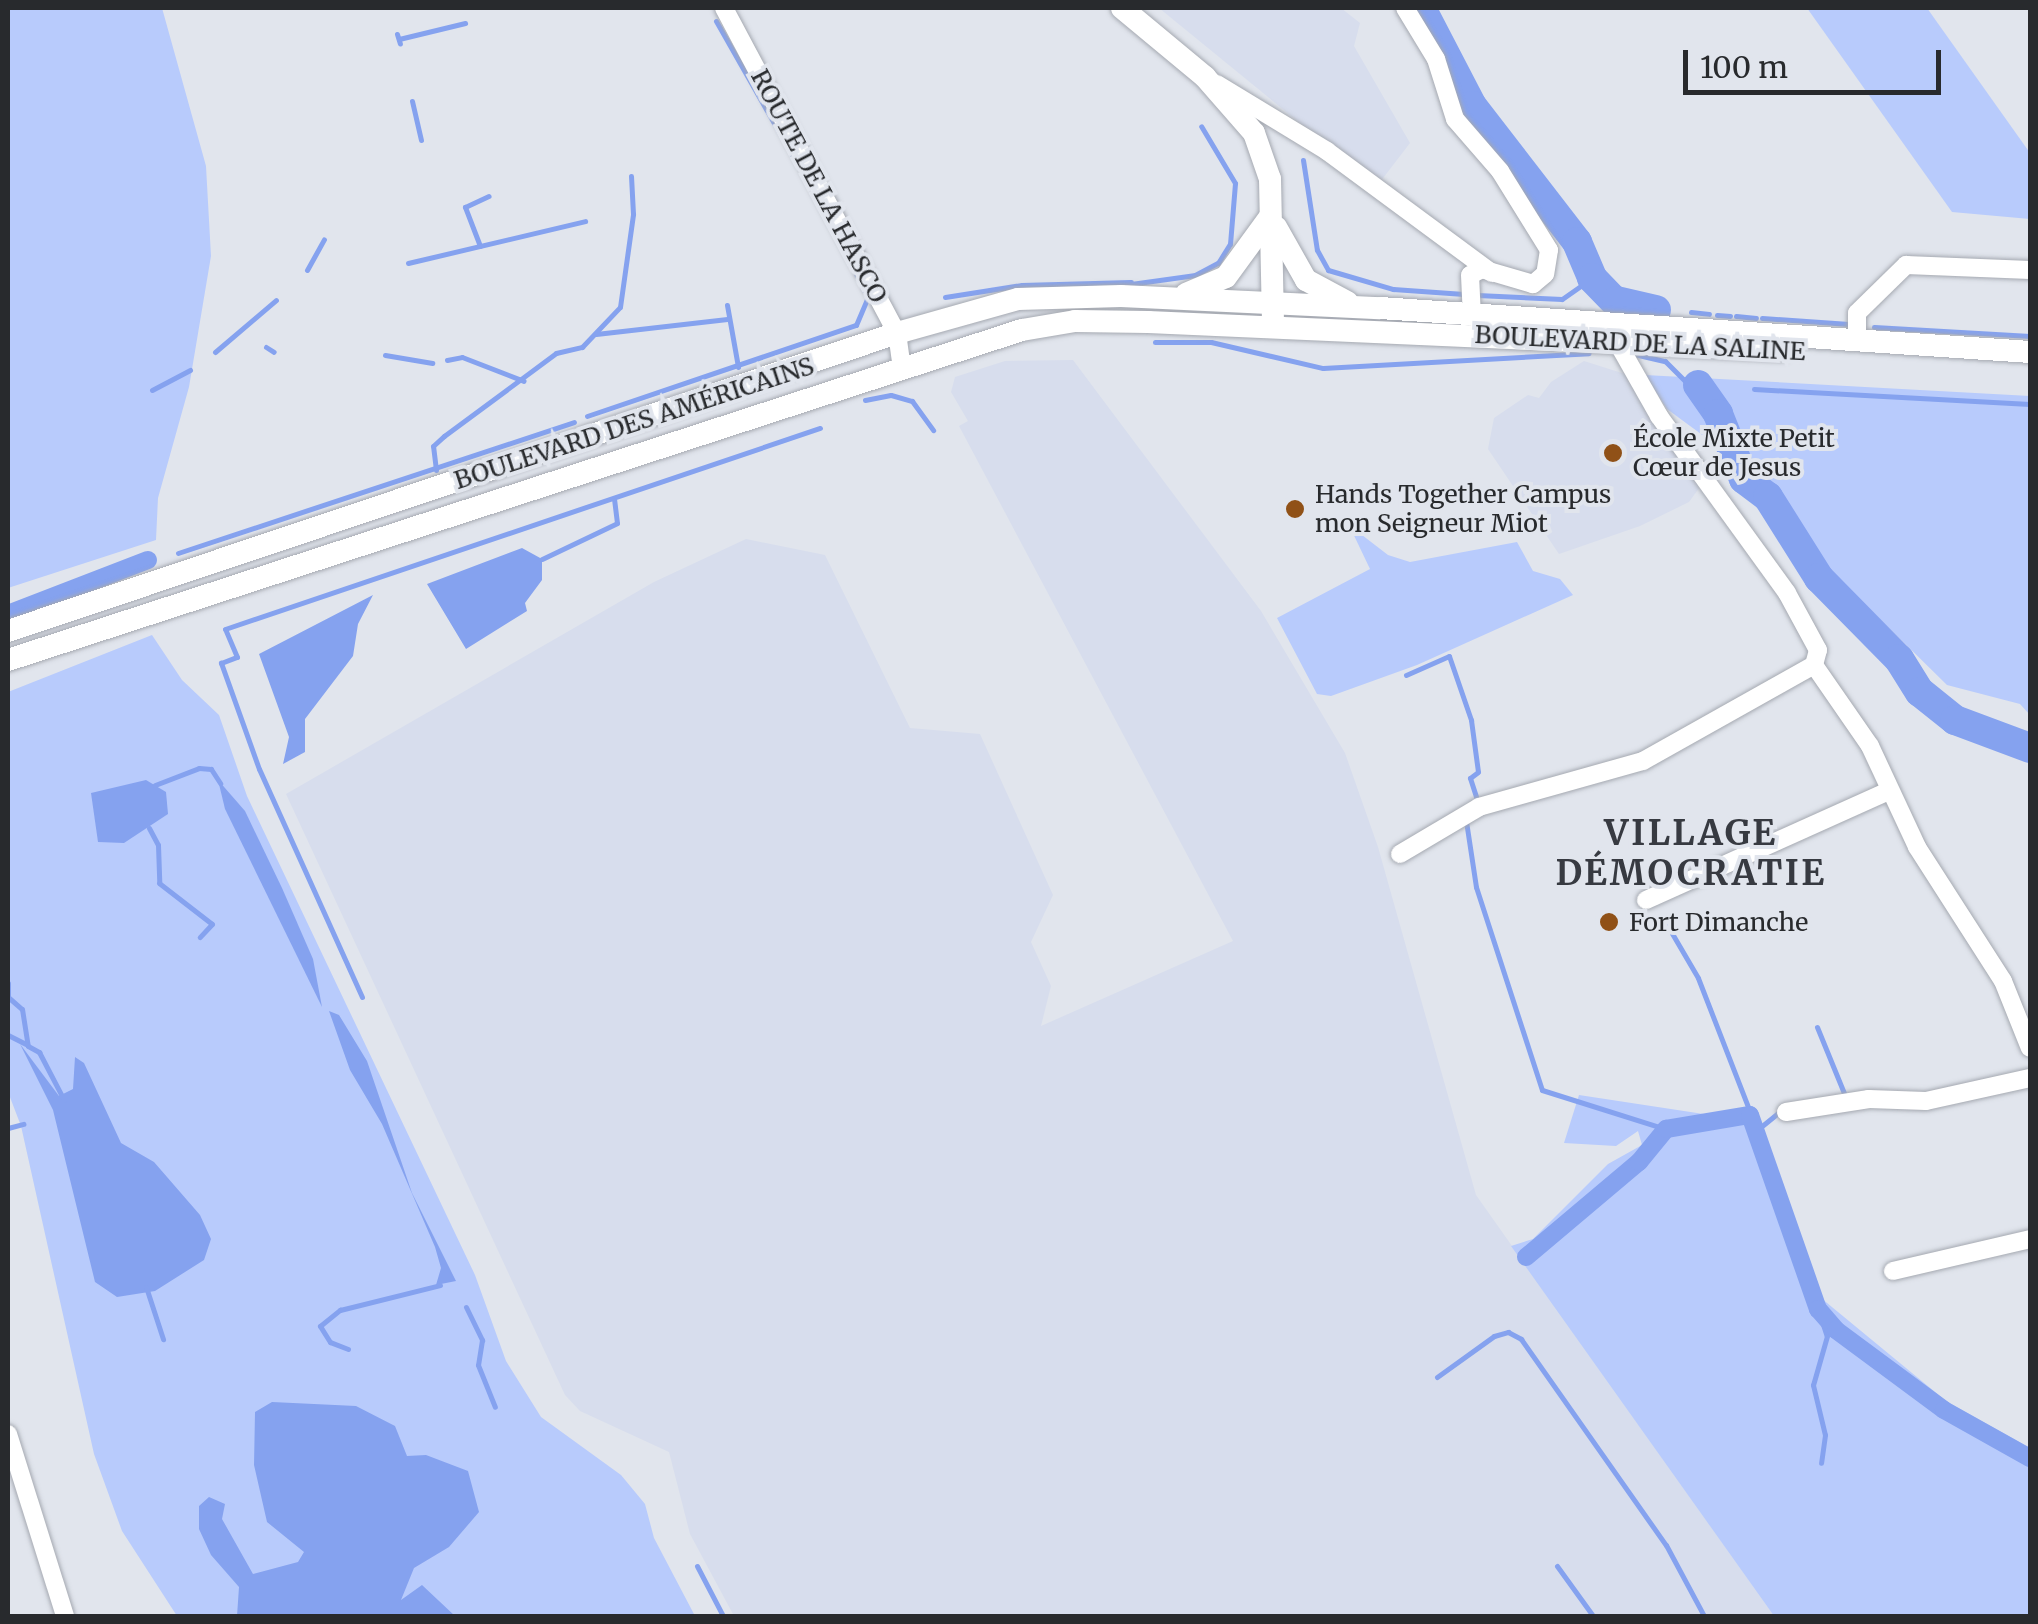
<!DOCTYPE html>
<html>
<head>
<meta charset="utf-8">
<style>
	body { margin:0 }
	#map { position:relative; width:2038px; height:1624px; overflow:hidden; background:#e1e5ed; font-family:Merriweather,serif }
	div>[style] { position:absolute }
	.built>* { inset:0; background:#d7dded }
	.green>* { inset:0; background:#b8cbfc }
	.water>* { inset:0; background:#85a2ef }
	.stream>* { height:5px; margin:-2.5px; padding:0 2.5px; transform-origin:2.5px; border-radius:2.5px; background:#85a2ef }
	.canal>* { height:18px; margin:-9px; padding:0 9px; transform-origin:9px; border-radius:9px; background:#85a2ef }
	.river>* { height:30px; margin:-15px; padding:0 15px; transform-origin:15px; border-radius:15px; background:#85a2ef }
	.roads { filter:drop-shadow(0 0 2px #a5a9b1) drop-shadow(0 0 2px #a5a9b1) }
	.minor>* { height:18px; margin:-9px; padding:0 9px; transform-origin:9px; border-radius:9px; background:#fff }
	.major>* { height:22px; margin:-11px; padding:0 11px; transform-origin:11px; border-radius:11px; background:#fff }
	.dots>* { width:28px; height:28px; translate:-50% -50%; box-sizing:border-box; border:5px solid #e1e5ed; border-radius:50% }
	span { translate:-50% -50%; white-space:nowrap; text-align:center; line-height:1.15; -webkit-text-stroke:8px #e1e5ed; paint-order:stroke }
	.street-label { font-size:25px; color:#282a2d }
	.poi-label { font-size:25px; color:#282a2d }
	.left { translate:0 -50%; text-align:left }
	.district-label { font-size:35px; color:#373a41; font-weight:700; letter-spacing:2.5px }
	.frame { position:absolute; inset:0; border:10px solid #282a2d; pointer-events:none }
	.scale { position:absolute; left:1683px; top:50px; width:258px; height:45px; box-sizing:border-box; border:5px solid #282a2d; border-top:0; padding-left:12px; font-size:30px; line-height:35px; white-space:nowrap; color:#282a2d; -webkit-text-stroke:8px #e1e5ed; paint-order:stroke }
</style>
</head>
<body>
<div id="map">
	<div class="built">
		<i style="clip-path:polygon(1159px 8px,1341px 8px,1360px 23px,1354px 46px,1410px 143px,1377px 186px)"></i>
		<i style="clip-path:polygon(1073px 360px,1261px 611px,1345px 753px,1378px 847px,1476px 1195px,1774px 1616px,734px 1616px,690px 1534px,669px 1452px,580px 1411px,565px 1395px,286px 794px,654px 582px,746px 539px,825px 555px,910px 728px,980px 734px,1053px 895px,1031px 942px,1051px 986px,1041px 1026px,1233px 941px,959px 426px,968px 421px,951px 392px,955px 377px,1005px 361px)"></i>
		<i style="clip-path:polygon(1584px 361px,1628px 375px,1702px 484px,1689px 502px,1640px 526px,1559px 554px,1488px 449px,1494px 418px,1528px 395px,1539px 398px,1551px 382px)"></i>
	</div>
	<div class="green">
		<i style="clip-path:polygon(8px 8px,162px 8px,206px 166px,211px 256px,189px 387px,158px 498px,156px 540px,8px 588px)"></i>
		<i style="clip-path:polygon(1807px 8px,1927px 8px,2030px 153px,2030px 219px,1952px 212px)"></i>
		<i style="clip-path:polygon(1645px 375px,2030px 396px,2030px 715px,2020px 704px,1947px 685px,1765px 506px,1705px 437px,1667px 409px)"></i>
		<i style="clip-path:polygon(1349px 525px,1388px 555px,1410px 562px,1517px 542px,1533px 571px,1560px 579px,1573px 595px,1417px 665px,1331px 696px,1317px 694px,1277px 618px,1370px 569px)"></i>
		<i style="clip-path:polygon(152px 635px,182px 680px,219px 715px,247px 796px,475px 1275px,506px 1361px,541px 1417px,621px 1475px,645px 1504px,654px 1538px,695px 1616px,177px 1616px,122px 1531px,94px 1454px,21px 1126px,8px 1092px,8px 692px)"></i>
		<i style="clip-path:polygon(1579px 1095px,1756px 1122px,1821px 1298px,1946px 1401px,2030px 1448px,2030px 1616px,1774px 1616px,1511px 1246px,1533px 1239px,1608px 1164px,1642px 1145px,1638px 1131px,1616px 1146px,1564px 1143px)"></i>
	</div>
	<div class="water">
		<i style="clip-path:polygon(522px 548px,542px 559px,542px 580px,525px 603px,527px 611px,466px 649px,427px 584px)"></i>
		<i style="clip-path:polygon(373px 595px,358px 624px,353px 656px,305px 719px,305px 752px,283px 764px,289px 737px,259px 654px)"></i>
		<i style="clip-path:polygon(146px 780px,166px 792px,168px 814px,124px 843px,98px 842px,91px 793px)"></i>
		<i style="clip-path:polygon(218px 780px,245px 811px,282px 888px,313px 959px,322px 1007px,225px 809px)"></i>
		<i style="clip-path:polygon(329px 1011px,339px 1015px,367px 1061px,412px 1193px,456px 1281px,436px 1285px,441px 1268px,435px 1247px,382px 1124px,350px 1070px)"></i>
		<i style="clip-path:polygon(20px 1044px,59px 1096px,73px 1089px,75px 1057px,84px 1063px,121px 1143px,154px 1162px,200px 1215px,211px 1239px,204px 1260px,155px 1291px,117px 1297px,95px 1282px,53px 1110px)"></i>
		<i style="clip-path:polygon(272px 1402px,356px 1406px,395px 1426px,407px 1456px,426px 1455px,468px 1471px,479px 1512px,449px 1547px,414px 1568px,401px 1600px,422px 1585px,455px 1616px,237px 1616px,239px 1587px,211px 1555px,199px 1529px,199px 1506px,209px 1497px,225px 1504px,222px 1519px,253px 1574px,298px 1562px,304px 1552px,267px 1522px,254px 1465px,255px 1412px)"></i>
	</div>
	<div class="stream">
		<i style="left:716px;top:21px;width:162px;rotate:60.4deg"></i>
		<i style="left:397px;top:34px;width:10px;rotate:73deg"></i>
		<i style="left:399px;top:39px;width:68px;rotate:-13.6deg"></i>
		<i style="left:412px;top:101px;width:40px;rotate:77deg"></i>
		<i style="left:1303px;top:160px;width:91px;rotate:81.2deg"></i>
		<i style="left:1317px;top:250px;width:23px;rotate:61deg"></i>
		<i style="left:1328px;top:270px;width:68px;rotate:16.3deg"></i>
		<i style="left:1393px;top:289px;width:71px;rotate:4deg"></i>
		<i style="left:480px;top:246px;width:42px;rotate:-111deg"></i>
		<i style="left:465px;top:207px;width:26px;rotate:-25deg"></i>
		<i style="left:408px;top:263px;width:182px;rotate:-13.3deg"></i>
		<i style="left:307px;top:270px;width:35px;rotate:-61deg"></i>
		<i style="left:1131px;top:284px;width:65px;rotate:-8deg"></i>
		<i style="left:1195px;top:275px;width:26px;rotate:-28deg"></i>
		<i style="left:1218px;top:263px;width:22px;rotate:-58deg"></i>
		<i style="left:1230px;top:244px;width:61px;rotate:-85.3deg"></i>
		<i style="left:1235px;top:183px;width:66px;rotate:-120.8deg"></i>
		<i style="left:1477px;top:295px;width:85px;rotate:2.7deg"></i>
		<i style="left:1562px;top:299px;width:37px;rotate:-35deg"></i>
		<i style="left:945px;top:297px;width:78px;rotate:-8.9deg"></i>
		<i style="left:1022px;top:285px;width:109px;rotate:-1.6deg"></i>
		<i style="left:727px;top:305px;width:63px;rotate:79.9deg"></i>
		<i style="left:1691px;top:312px;width:18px;rotate:6deg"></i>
		<i style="left:1717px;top:315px;width:13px;rotate:4deg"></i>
		<i style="left:1736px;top:316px;width:20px;rotate:6deg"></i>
		<i style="left:1762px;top:318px;width:87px;rotate:3.9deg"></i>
		<i style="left:1874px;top:327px;width:156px;rotate:3.3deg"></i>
		<i style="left:596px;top:334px;width:132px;rotate:-6.5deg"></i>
		<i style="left:1155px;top:342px;width:56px"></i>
		<i style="left:1211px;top:342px;width:115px;rotate:13.1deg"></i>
		<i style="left:1323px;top:368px;width:266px;rotate:-3.2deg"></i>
		<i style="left:266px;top:347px;width:9px;rotate:32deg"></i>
		<i style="left:215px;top:352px;width:80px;rotate:-40.4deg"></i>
		<i style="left:1634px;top:354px;width:32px;rotate:13deg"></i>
		<i style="left:1665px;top:361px;width:75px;rotate:45deg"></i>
		<i style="left:385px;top:355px;width:48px;rotate:9.7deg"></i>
		<i style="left:447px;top:360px;width:15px;rotate:-11deg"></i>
		<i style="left:462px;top:357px;width:66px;rotate:21.2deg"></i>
		<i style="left:1754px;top:389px;width:276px;rotate:3.1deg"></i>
		<i style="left:152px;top:390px;width:43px;rotate:-27.8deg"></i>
		<i style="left:865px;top:400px;width:26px;rotate:-11deg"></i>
		<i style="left:891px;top:395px;width:22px;rotate:16deg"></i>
		<i style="left:912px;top:401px;width:36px;rotate:54deg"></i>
		<i style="left:587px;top:416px;width:284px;rotate:-18.7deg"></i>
		<i style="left:856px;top:325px;width:30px;rotate:-67deg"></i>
		<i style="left:868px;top:297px;width:28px;rotate:-117deg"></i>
		<i style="left:436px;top:470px;width:24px;rotate:-97deg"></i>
		<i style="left:433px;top:446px;width:15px;rotate:-42deg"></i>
		<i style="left:444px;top:436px;width:139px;rotate:-36.5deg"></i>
		<i style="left:556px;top:353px;width:27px;rotate:-13deg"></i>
		<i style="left:582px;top:347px;width:55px;rotate:-46.5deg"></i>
		<i style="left:620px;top:307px;width:94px;rotate:-82deg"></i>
		<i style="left:633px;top:214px;width:38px;rotate:-93deg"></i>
		<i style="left:178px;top:553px;width:417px;rotate:-18.3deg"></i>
		<i style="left:542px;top:559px;width:83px;rotate:-25.6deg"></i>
		<i style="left:617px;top:523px;width:23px;rotate:-97deg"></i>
		<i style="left:1406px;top:675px;width:47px;rotate:-23.8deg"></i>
		<i style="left:1449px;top:656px;width:68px;rotate:71deg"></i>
		<i style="left:1471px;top:720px;width:52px;rotate:82.3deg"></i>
		<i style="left:1478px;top:772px;width:10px;rotate:143deg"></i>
		<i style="left:1470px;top:778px;width:28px;rotate:72deg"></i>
		<i style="left:155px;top:785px;width:47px;rotate:-21.1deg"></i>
		<i style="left:199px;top:768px;width:12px;rotate:5deg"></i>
		<i style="left:211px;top:769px;width:17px;rotate:57deg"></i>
		<i style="left:1466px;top:821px;width:67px;rotate:81.4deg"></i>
		<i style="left:1476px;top:887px;width:213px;rotate:72deg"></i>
		<i style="left:1542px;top:1090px;width:130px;rotate:17.5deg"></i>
		<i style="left:149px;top:828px;width:19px;rotate:62deg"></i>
		<i style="left:158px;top:845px;width:38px;rotate:88deg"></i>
		<i style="left:159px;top:883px;width:67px;rotate:37.7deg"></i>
		<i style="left:212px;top:924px;width:18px;rotate:133deg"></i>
		<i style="left:1663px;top:918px;width:69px;rotate:59.7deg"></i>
		<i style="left:1698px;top:978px;width:163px;rotate:68.8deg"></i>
		<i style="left:1757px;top:1130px;width:32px;rotate:-39deg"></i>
		<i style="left:8px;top:983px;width:14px;rotate:90deg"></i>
		<i style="left:8px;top:997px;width:18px;rotate:41deg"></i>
		<i style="left:22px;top:1009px;width:37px;rotate:81deg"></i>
		<i style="left:28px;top:1046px;width:13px;rotate:29deg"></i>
		<i style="left:39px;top:1052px;width:54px;rotate:62.5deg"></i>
		<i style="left:362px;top:997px;width:250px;rotate:-114.3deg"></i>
		<i style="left:259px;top:769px;width:113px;rotate:-109.7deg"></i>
		<i style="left:221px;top:663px;width:17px;rotate:-21deg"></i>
		<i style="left:237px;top:657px;width:30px;rotate:-113deg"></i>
		<i style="left:225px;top:629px;width:628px;rotate:-18.67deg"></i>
		<i style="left:1817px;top:1027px;width:77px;rotate:67.8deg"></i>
		<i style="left:8px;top:1035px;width:20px;rotate:27deg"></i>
		<i style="left:8px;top:1128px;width:16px;rotate:-15deg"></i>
		<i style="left:146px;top:1287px;width:55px;rotate:71.9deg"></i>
		<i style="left:466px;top:1307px;width:37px;rotate:64deg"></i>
		<i style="left:482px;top:1340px;width:25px;rotate:99deg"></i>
		<i style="left:478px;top:1365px;width:45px;rotate:68deg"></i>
		<i style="left:1818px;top:1309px;width:28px;rotate:72deg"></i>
		<i style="left:1827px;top:1336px;width:51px;rotate:105.9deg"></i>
		<i style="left:1813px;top:1385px;width:51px;rotate:76.5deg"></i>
		<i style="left:1825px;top:1435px;width:28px;rotate:98deg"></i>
		<i style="left:348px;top:1349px;width:19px;rotate:-159deg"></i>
		<i style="left:330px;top:1342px;width:19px;rotate:-122deg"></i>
		<i style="left:320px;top:1326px;width:26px;rotate:-39deg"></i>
		<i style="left:340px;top:1310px;width:103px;rotate:-14deg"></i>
		<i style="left:1437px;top:1377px;width:70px;rotate:-35.7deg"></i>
		<i style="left:1494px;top:1336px;width:15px;rotate:-16deg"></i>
		<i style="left:1508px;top:1332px;width:15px;rotate:28deg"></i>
		<i style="left:1521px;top:1339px;width:252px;rotate:54.9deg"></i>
		<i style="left:1666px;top:1545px;width:81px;rotate:61.8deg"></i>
		<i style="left:697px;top:1566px;width:56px;rotate:62.5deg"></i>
		<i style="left:1557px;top:1566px;width:62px;rotate:54.2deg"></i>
	</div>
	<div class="canal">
		<i style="left:8px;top:614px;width:150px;rotate:-21.1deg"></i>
		<i style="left:1526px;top:1257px;width:148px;rotate:-40.1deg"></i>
		<i style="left:1639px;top:1162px;width:43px;rotate:-50.7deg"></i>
		<i style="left:1666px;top:1129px;width:85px;rotate:-9.5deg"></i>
		<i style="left:1750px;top:1115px;width:206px;rotate:70.7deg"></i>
		<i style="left:1818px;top:1309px;width:28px;rotate:49deg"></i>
		<i style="left:1836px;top:1330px;width:134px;rotate:36.5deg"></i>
		<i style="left:1944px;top:1410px;width:98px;rotate:29.2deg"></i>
	</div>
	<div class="river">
		<i style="left:1421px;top:8px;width:110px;rotate:62.5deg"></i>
		<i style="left:1472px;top:106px;width:172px;rotate:52.3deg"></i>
		<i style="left:1577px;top:242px;width:39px;rotate:67deg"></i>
		<i style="left:1592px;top:278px;width:45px;rotate:45.9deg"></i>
		<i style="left:1617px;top:301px;width:40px;rotate:13deg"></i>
		<i style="left:1698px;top:385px;width:35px;rotate:55deg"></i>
		<i style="left:1718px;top:414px;width:70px;rotate:68.2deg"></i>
		<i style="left:1744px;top:479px;width:30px;rotate:37deg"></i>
		<i style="left:1768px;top:497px;width:96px;rotate:57.8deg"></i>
		<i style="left:1819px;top:578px;width:114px;rotate:45.4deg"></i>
		<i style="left:1899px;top:659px;width:39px;rotate:58deg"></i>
		<i style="left:1920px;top:692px;width:45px;rotate:38.7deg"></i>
		<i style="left:1955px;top:720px;width:80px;rotate:20.5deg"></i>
	</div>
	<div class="roads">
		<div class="minor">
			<i style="left:724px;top:8px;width:368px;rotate:62deg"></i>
			<i style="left:897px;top:333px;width:35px;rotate:82deg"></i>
			<i style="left:1405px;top:8px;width:60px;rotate:58.7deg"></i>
			<i style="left:1436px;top:59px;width:63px;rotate:72.4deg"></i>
			<i style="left:1455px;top:119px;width:69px;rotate:49.1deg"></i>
			<i style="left:1500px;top:171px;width:93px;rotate:58.2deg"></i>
			<i style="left:1549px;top:250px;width:24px;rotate:99deg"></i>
			<i style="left:1545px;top:274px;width:16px;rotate:140deg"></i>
			<i style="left:1533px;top:284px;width:53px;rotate:-163.6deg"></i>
			<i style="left:1482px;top:269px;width:13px;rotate:153deg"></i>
			<i style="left:1470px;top:275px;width:42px;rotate:87.3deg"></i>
			<i style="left:1217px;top:84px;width:129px;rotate:31.3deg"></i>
			<i style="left:1327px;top:151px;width:205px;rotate:36.5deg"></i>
			<i style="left:1857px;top:340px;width:27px;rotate:-90deg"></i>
			<i style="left:1857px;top:313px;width:69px;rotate:-44.4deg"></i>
			<i style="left:1906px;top:265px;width:124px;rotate:2.3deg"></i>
			<i style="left:1617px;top:342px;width:85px;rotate:60.4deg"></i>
			<i style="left:1659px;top:416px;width:218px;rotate:54.1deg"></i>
			<i style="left:1787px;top:593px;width:65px;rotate:61.5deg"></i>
			<i style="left:1818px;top:650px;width:16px;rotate:105deg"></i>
			<i style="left:1814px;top:665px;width:98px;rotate:55.3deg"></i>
			<i style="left:1870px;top:746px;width:111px;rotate:65deg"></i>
			<i style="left:1917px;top:847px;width:159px;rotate:57.3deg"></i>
			<i style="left:2003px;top:981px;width:72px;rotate:68.1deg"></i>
			<i style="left:1400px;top:854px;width:92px;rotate:-30.7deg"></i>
			<i style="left:1479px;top:807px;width:170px;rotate:-15.7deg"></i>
			<i style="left:1643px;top:761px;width:196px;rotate:-29.3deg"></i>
			<i style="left:1646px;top:900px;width:263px;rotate:-24.2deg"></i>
			<i style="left:1786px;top:1112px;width:84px;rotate:-8.9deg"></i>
			<i style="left:1869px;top:1099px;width:57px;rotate:2deg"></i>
			<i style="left:1926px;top:1101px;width:107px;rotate:-12.5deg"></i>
			<i style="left:1893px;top:1271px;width:141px;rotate:-13.1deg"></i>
			<i style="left:8px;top:1434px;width:191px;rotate:72.6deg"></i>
		</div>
		<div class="major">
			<i style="left:1122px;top:8px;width:108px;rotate:39.7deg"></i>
			<i style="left:1205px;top:77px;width:74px;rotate:48.8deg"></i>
			<i style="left:1254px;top:133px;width:49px;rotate:70.8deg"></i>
			<i style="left:1270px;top:179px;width:140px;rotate:88.8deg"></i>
			<i style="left:1276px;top:227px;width:61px;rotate:60.5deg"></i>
			<i style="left:1306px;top:280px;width:47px;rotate:28.2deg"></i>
			<i style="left:1186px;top:294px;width:43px;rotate:-23deg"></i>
			<i style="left:1226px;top:277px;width:73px;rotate:-53.9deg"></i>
			<i style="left:8px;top:631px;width:938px;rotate:-18.53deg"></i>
			<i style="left:897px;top:333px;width:126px;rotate:-15.7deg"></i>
			<i style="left:1018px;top:299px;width:103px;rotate:-1.7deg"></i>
			<i style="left:1121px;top:296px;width:259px;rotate:2.7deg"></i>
			<i style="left:1380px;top:308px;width:651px;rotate:3.87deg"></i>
			<i style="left:8px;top:660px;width:1066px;rotate:-18.03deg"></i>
			<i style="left:1022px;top:330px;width:54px;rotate:-9.6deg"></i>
			<i style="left:1075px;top:321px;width:73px;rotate:0.8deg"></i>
			<i style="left:1148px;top:322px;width:635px;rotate:2.53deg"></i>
		</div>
	</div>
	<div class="dots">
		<i style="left:1613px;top:453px;background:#905117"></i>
		<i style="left:1295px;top:509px;background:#905117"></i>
		<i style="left:1609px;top:922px;background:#905117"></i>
	</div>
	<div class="street-label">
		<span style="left:819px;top:186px;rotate:62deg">ROUTE DE LA HASCO</span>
		<span style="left:1640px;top:343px;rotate:3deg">BOULEVARD DE LA SALINE</span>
		<span style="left:634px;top:423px;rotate:-18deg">BOULEVARD DES AMÉRICAINS</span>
	</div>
	<div class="poi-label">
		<span class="left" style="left:1633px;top:453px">École Mixte Petit<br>Cœur de Jesus</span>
		<span class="left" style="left:1315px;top:509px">Hands Together Campus<br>mon Seigneur Miot</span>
		<span class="left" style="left:1629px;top:922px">Fort Dimanche</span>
	</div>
	<div class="district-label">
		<span style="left:1691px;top:853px">VILLAGE<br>DÉMOCRATIE</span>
	</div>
	<div class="frame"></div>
	<div class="scale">100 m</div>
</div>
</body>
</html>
